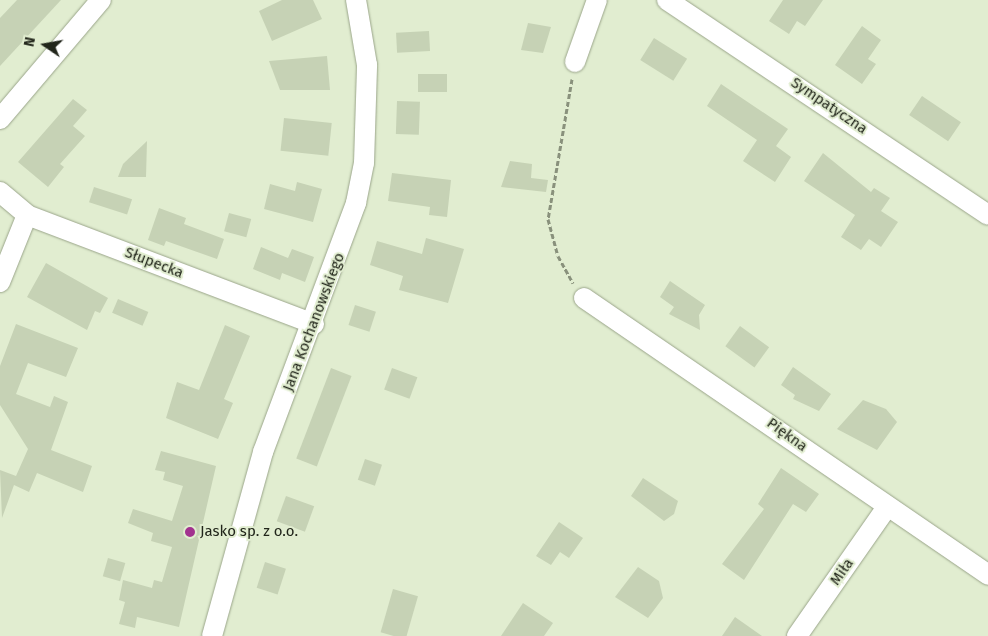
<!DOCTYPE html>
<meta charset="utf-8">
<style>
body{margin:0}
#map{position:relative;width:988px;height:636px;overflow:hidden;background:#e1edd0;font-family:"Fira Sans",sans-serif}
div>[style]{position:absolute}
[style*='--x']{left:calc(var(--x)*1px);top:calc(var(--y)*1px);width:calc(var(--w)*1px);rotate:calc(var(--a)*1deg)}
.building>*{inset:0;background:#c6d2b5;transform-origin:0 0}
.path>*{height:3px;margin-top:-1.5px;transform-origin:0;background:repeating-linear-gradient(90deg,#89917c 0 5px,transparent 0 7.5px)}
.roads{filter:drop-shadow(0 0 1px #9aa58a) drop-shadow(0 0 1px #9aa58a)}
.minor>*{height:20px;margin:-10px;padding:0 10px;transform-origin:10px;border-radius:10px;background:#fff}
.dots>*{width:14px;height:14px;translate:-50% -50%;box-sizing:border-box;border:2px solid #e1edd0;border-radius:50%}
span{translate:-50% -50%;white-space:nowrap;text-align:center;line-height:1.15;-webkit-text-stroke:4px #e1edd0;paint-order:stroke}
.street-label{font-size:15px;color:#21251a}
.poi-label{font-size:15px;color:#21251a}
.left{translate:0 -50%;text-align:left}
.north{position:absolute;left:20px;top:20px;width:50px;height:50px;-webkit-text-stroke:4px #e1edd0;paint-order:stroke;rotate:282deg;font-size:14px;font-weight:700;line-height:20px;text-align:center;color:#21251a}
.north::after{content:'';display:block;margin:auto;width:18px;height:22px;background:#21251a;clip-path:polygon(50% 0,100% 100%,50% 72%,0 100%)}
</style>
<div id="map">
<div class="building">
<div style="clip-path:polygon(17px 0,61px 0,0 66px,0 18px)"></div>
<div style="clip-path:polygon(282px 0,313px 0,322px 19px,272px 41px,259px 11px)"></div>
<div style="clip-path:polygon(783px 0,823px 0,805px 26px,797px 21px,789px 34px,769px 21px)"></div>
<div style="clip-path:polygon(528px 23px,551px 27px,543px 53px,521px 50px)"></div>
<div style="clip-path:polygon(862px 26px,881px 40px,868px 59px,876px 64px,862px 84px,835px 65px)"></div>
<div style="left:429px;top:31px;width:20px;height:33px;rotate:87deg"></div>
<div style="left:654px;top:38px;width:39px;height:26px;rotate:32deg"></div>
<div style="clip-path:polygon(327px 56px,330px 90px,280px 90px,269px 61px)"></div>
<div style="left:418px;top:74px;width:29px;height:18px"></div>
<div style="clip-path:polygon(721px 84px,788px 129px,776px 146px,791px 157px,775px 182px,743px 161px,757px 140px,707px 106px)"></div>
<div style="left:922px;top:96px;width:47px;height:23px;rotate:34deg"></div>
<div style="clip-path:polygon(73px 99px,87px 110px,73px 126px,85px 136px,60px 164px,64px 167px,48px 187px,18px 162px)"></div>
<div style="left:397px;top:101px;width:23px;height:33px;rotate:2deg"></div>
<div style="left:284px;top:118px;width:48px;height:33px;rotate:6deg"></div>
<div style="clip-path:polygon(147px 141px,146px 177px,118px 177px,123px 164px)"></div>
<div style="clip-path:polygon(823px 153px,871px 192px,874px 188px,890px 198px,881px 211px,898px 222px,881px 247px,869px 239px,861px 250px,841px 237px,855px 215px,804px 181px)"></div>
<div style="clip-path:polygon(510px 161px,532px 164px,531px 178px,548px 180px,546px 192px,501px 187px)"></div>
<div style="clip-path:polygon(392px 173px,451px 180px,447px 217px,429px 215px,430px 207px,388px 201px)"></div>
<div style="clip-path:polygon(297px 182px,322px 189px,313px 222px,264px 209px,270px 184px,295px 191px)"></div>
<div style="left:94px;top:187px;width:40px;height:16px;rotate:18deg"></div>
<div style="clip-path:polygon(159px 208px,186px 218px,184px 224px,224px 239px,217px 259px,166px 241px,164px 246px,148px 240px)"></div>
<div style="left:229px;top:213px;width:23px;height:19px;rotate:15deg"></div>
<div style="clip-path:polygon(426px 238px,464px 249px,448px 303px,399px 290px,403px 276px,370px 265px,377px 241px,422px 254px)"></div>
<div style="clip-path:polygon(261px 247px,288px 258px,292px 249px,314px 257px,305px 282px,282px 273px,280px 280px,253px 269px)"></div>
<div style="clip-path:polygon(46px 263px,108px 298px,100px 313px,95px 311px,87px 330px,27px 297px)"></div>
<div style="clip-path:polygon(670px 281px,705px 305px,699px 315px,700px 330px,669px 314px,674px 307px,660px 297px)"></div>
<div style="left:118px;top:299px;width:33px;height:15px;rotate:23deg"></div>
<div style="left:355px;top:305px;width:22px;height:21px;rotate:18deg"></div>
<div style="clip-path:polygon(16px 324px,78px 348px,66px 377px,28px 363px,16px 394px,50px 407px,54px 396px,68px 402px,51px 450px,92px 466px,83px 492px,37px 473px,29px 492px,14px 485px,2px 518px,0 470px,16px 476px,28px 449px,0 405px,0 366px)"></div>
<div style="clip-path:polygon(225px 325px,250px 336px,224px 399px,233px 403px,218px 439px,166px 418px,177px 382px,199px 390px)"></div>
<div style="left:740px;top:326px;width:36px;height:25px;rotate:36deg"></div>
<div style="clip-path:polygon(793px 367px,831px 394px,819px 411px,793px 399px,795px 395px,781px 385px)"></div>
<div style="left:331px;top:368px;width:22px;height:97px;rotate:21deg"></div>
<div style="left:392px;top:368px;width:27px;height:23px;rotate:20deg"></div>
<div style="clip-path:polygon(863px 400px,886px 409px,897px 422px,877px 450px,837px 429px)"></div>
<div style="clip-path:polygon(161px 451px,216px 466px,179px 627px,137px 617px,135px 628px,119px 624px,125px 602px,119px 600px,123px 580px,152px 588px,154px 580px,162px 582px,172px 547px,151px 541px,153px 533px,128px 523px,133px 509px,172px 521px,183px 486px,163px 480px,165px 472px,155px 470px)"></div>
<div style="left:365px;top:459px;width:18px;height:22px;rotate:19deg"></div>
<div style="clip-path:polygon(781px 468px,819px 494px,806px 512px,793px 504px,744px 580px,722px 564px,764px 509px,758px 504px)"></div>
<div style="clip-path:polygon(643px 478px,678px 501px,674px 514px,664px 521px,631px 496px)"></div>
<div style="left:286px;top:496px;width:30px;height:27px;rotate:20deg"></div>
<div style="clip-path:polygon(559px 522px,583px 538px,569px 558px,560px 552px,551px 565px,536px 556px)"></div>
<div style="left:108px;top:558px;width:18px;height:19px;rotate:16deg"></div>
<div style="left:265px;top:562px;width:22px;height:27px;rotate:18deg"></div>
<div style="clip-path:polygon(638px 567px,659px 581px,663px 598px,648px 618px,615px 597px)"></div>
<div style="left:393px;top:589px;width:26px;height:45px;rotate:16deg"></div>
<div style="clip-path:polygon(523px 603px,553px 623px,544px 636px,501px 636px)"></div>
<div style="clip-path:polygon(735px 617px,762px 636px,722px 636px)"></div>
</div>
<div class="path">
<div style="--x:572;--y:79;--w:142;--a:99.7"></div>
<div style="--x:548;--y:219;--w:38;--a:75"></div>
<div style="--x:558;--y:256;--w:31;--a:61"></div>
</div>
<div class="roads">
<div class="minor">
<div style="--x:667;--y:0;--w:386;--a:33.8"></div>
<div style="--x:575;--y:62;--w:66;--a:-70.5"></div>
<div style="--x:0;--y:119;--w:156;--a:-49.7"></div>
<div style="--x:0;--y:192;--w:35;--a:40"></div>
<div style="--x:27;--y:215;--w:307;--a:20.8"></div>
<div style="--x:0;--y:282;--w:72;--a:-68.1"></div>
<div style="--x:584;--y:298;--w:490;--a:34.4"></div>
<div style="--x:212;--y:636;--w:191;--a:-74.5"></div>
<div style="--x:263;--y:452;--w:266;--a:-69.5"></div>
<div style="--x:356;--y:203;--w:41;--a:-78.7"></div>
<div style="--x:364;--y:163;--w:98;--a:-88.2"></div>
<div style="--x:367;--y:65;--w:66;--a:-99.6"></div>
<div style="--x:797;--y:636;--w:157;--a:-55.1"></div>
</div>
</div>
<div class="dots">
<div style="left:190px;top:532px;background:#a2328f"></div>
</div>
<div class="street-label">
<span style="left:829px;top:106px;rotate:34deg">Sympatyczna</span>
<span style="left:154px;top:263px;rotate:21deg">Słupecka</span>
<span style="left:314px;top:322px;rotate:-69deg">Jana Kochanowskiego</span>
<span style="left:787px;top:435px;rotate:36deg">Piękna</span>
<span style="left:842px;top:572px;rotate:-55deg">Miła</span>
</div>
<div class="poi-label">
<span class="left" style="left:200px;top:532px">Jasko sp. z o.o.</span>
</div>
<div class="north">N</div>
</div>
